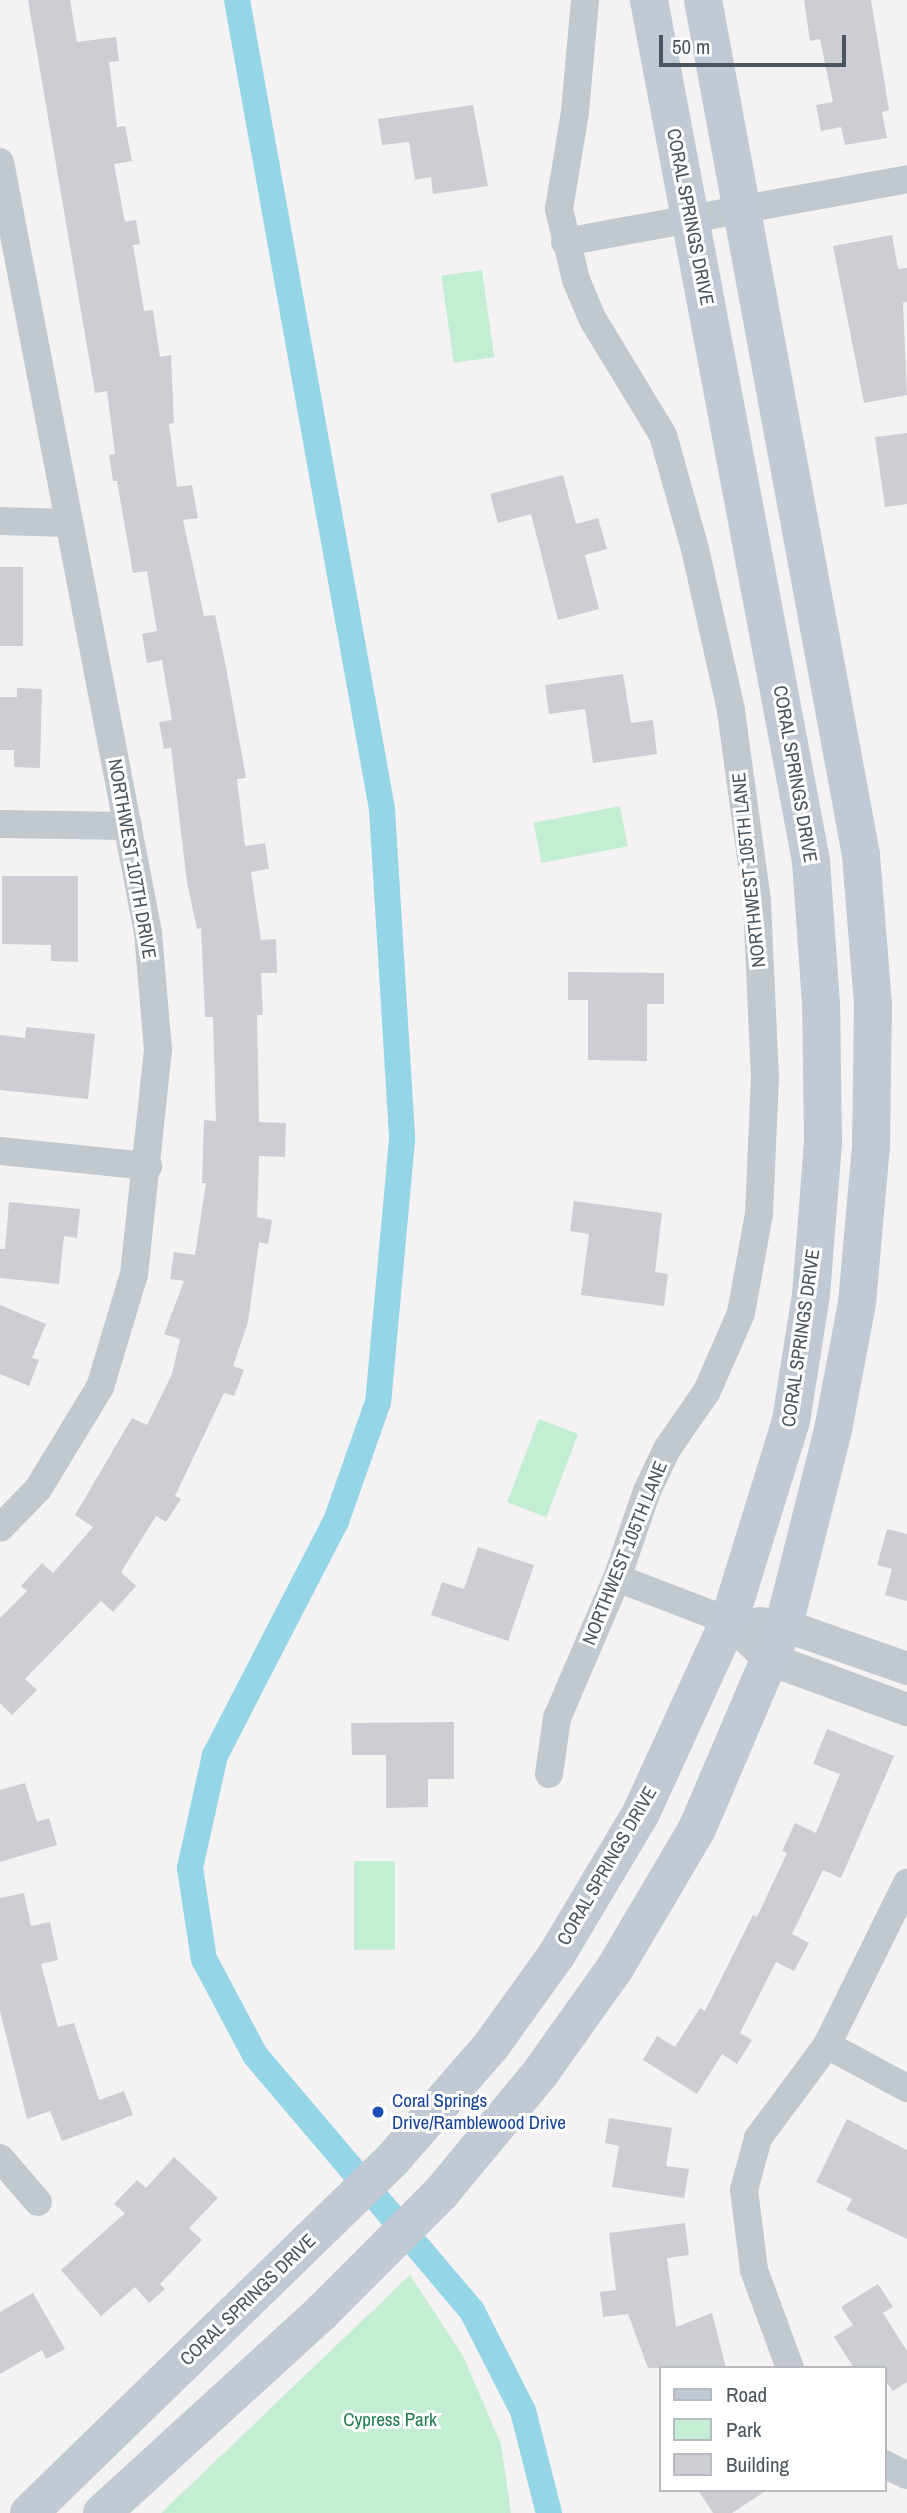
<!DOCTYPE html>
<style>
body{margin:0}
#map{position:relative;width:907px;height:2513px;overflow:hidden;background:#f4f2f2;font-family:"Archivo Narrow",sans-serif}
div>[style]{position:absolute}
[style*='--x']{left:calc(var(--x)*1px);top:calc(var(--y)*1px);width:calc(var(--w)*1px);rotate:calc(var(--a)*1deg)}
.green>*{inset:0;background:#c4eed4;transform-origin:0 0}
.canal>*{height:26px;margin:-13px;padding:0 13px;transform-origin:13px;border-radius:13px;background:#94d6e8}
.building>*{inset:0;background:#ccced4;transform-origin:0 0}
.minor>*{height:28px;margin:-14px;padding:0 14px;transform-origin:14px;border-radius:14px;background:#c1c9cf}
.tertiary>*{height:33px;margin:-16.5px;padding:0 16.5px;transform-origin:16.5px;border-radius:16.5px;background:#c1c9cf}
.secondary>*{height:38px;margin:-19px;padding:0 19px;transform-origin:19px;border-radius:19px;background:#c1cad4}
.dots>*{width:19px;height:19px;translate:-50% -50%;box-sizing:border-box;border:4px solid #fff;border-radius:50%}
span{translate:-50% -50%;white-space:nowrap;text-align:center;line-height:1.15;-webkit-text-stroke:6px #fff;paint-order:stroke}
.street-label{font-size:19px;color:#4a555e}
.transit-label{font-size:19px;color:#164399}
.left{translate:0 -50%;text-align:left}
.park-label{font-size:19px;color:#1d7d4e}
.legend{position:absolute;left:659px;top:2366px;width:228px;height:126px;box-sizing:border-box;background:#fff;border:2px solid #b7bbbf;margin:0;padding:9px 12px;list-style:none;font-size:21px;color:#4a555e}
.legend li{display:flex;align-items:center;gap:14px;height:35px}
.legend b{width:35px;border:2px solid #b7bbbf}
.scale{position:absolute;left:659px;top:35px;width:187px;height:32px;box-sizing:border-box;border:4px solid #4a555e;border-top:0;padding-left:9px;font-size:21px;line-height:24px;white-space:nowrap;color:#4a555e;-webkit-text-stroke:5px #fff;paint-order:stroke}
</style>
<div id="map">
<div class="green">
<div style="left:482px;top:270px;width:88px;height:41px;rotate:82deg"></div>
<div style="left:620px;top:806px;width:41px;height:88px;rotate:79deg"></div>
<div style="left:539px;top:1419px;width:42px;height:89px;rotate:21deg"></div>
<div style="left:354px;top:1861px;width:41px;height:89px"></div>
<div style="clip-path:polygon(410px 2275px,463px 2356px,501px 2444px,511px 2513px,161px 2513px)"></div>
</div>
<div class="canal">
<div style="--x:237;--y:0;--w:822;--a:79.84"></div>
<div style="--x:382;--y:809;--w:332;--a:86.5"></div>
<div style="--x:402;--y:1140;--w:263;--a:95.2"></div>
<div style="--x:378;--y:1402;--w:126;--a:109.4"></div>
<div style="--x:336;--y:1521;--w:263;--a:117.3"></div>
<div style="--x:215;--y:1755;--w:116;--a:102.5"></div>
<div style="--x:190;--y:1868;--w:92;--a:81.3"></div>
<div style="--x:204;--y:1959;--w:109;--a:62"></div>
<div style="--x:255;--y:2055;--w:336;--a:49.7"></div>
<div style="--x:472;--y:2311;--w:112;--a:63"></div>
<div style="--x:523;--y:2411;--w:105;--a:75.7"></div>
</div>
<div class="building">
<div style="clip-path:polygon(28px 0,70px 0,77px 42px,116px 37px,119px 61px,109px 62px,117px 127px,125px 126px,132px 161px,114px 164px,125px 222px,136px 220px,140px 244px,133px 245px,144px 311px,153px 310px,160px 357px,171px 355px,174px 423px,169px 424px,177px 487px,192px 485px,198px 518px,183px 520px,204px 616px,215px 615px,226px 667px,246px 778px,237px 779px,245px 846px,265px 843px,269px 869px,251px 872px,261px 940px,276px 939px,277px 973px,261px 973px,263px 1015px,257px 1015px,259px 1122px,286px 1123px,285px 1157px,259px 1156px,257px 1217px,272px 1220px,268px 1244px,259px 1242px,248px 1322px,233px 1366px,244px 1370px,234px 1396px,224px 1393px,175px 1496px,181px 1499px,166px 1522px,156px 1516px,121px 1572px,136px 1586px,113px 1612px,101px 1601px,25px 1679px,37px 1690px,12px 1715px,0 1703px,0 1618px,27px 1591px,21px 1586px,42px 1563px,53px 1573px,93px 1527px,75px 1515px,132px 1418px,147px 1425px,172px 1374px,180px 1339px,164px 1334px,184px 1281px,170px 1279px,174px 1252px,195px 1255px,206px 1183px,202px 1183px,204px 1120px,216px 1121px,213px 1017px,205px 1017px,201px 928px,197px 929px,187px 882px,171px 748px,164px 749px,159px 722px,172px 720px,162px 660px,147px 663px,142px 634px,157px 631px,147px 571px,133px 573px,117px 481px,113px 481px,109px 455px,115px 454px,107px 391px,95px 393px)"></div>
<div style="clip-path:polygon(804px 0,871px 0,889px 110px,882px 112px,887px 138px,845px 145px,841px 127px,821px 131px,816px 105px,833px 102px,820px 39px,810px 41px)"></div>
<div style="clip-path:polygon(473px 105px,488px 186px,433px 194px,431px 177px,415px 180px,409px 142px,382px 145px,378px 119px)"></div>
<div style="clip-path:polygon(892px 235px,898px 269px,907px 268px,907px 302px,903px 303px,907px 395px,864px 403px,833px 246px)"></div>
<div style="clip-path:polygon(907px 433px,907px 504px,885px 507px,875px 437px)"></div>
<div style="clip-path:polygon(563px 475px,576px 524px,598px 518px,607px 549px,585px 555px,599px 609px,558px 620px,531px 514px,498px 523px,490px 494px)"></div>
<div style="left:0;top:567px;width:23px;height:79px"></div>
<div style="clip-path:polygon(623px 674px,631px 723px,653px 720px,657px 754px,593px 763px,585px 709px,549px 714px,545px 685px)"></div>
<div style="clip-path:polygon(17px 688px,42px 689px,40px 768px,14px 767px,14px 750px,0 750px,0 697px,17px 697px)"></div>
<div style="clip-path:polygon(2px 876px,78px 876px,78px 962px,51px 961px,51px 945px,2px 944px)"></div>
<div style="clip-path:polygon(568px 972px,664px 973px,664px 1004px,647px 1004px,647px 1061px,588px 1060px,588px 1000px,568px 1000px)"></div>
<div style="clip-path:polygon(26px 1027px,95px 1034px,88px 1099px,0 1090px,0 1035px,25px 1038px)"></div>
<div style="clip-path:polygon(574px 1201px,662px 1213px,655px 1272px,668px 1274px,664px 1306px,581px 1295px,589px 1234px,570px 1231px)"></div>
<div style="clip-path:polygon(9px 1202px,80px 1209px,77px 1238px,64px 1236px,59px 1284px,0 1278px,0 1249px,5px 1249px)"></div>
<div style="clip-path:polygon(0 1305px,46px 1324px,32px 1358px,39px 1360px,29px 1386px,0 1374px)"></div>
<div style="clip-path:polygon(887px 1529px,907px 1534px,907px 1601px,885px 1595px,892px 1569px,877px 1565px)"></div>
<div style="clip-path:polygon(478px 1547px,534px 1565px,508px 1641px,431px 1615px,442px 1582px,464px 1589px)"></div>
<div style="clip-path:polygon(454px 1722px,454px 1779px,428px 1779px,428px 1807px,386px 1808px,386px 1755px,352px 1755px,351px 1723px)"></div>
<div style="clip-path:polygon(827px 1729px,894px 1756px,841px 1878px,823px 1870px,792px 1934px,809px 1943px,794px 1971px,776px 1962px,740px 2033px,752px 2040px,737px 2064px,722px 2054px,697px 2094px,643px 2060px,657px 2036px,675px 2047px,700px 2008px,705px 2011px,753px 1915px,757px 1917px,787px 1853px,782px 1851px,795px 1823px,816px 1833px,840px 1774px,813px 1764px)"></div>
<div style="clip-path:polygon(25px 1783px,37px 1822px,49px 1818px,57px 1845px,0 1862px,0 1790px)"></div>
<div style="clip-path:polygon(24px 1893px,31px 1926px,50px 1922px,58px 1960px,41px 1964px,58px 2027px,74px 2023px,99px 2100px,124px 2091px,133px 2115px,62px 2141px,50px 2111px,27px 2119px,0 2011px,0 1898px)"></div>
<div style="clip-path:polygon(609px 2118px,672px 2128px,666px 2166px,689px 2169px,684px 2198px,612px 2187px,619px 2146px,605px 2143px)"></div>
<div style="clip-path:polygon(847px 2119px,907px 2150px,907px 2239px,846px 2210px,852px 2199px,816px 2182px)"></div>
<div style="clip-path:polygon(174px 2157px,218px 2198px,189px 2228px,202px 2240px,160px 2284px,165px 2289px,149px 2303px,135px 2287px,101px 2316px,61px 2270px,125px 2213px,114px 2204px,137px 2180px,146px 2188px)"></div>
<div style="clip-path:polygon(685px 2223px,689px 2255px,667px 2258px,676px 2327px,712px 2313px,726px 2368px,648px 2368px,628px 2314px,603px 2317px,600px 2292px,616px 2290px,609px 2233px)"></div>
<div style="clip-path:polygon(878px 2284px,893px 2307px,883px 2313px,907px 2351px,907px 2382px,893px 2391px,884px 2379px,884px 2368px,854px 2368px,834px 2337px,853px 2325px,841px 2307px)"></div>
<div style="clip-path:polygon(33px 2293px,65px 2349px,46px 2359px,42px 2350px,0 2374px,0 2312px)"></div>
<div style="clip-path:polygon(698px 2490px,767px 2490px,732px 2513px,713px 2513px)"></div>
</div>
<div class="minor">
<div style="--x:0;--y:162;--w:785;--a:79.13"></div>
<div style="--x:148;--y:933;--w:117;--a:85.1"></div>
<div style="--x:158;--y:1050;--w:225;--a:96.1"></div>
<div style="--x:134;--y:1274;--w:118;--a:106.7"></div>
<div style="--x:100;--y:1387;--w:119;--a:121.3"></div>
<div style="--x:38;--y:1489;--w:54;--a:134.3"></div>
<div style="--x:565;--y:242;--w:348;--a:-10.4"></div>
<div style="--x:0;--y:521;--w:68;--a:1.7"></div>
<div style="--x:0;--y:824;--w:128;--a:0.9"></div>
<div style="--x:0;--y:1151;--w:149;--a:5.8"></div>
<div style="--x:617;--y:1578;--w:120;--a:21"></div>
<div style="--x:549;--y:1774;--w:57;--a:-81.9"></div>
<div style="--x:557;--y:1718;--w:152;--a:-66.8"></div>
<div style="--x:617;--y:1578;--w:92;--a:-71"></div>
<div style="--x:647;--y:1491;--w:47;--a:-64.5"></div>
<div style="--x:667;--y:1449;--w:70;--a:-55.4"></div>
<div style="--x:707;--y:1391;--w:85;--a:-66.4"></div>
<div style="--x:741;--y:1313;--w:101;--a:-79.7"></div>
<div style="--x:759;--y:1214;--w:135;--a:-87.5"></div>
<div style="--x:765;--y:1079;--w:178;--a:-92.6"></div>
<div style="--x:757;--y:901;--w:193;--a:-97.8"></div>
<div style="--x:731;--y:710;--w:165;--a:-102.6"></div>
<div style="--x:695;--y:549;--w:118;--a:-105.7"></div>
<div style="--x:663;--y:435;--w:135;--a:-121.3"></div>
<div style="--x:593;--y:320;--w:43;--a:-113"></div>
<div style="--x:576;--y:280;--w:73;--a:-103.5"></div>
<div style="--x:559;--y:209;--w:98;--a:-80.6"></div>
<div style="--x:575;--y:112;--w:112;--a:-84.9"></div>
<div style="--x:827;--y:2045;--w:91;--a:28.3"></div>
<div style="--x:0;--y:2158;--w:58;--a:49.2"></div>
<div style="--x:790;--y:2368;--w:104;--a:-110.2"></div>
<div style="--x:754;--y:2270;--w:81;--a:-97.1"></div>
<div style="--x:744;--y:2190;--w:54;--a:-74.9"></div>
<div style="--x:758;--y:2138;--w:116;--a:-53.4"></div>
<div style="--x:827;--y:2045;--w:181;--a:-63.7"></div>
<div style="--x:884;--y:2464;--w:25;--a:26"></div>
</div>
<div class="tertiary">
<div style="--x:729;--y:1621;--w:56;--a:42.8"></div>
<div style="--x:770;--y:1659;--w:146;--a:20.1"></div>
<div style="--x:759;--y:1623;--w:25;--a:5"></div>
<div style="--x:784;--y:1625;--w:130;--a:19.3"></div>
</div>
<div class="secondary">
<div style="--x:29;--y:2513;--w:508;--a:-44.2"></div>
<div style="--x:393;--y:2159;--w:150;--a:-49.1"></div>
<div style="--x:491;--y:2046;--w:113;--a:-54.3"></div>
<div style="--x:557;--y:1954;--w:164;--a:-59.2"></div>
<div style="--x:641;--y:1813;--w:211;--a:-65.4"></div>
<div style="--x:729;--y:1621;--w:209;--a:-72.8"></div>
<div style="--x:791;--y:1421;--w:128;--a:-81"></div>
<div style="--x:811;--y:1295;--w:154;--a:-85.5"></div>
<div style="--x:823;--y:1141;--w:137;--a:-90.8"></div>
<div style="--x:821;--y:1004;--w:143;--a:-94"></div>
<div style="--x:811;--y:861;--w:876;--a:-100.66"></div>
<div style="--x:102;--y:2513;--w:297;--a:-42.4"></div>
<div style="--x:321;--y:2313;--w:170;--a:-45"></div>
<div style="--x:441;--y:2193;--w:157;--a:-50.4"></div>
<div style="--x:541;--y:2072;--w:128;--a:-54.6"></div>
<div style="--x:615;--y:1968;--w:161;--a:-59.5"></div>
<div style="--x:697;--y:1829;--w:222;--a:-66.9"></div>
<div style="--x:784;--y:1625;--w:201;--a:-75.9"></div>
<div style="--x:833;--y:1430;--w:129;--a:-79.3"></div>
<div style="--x:857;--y:1303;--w:158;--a:-84.9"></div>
<div style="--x:871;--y:1146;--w:142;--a:-89.2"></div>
<div style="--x:873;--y:1004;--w:149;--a:-94.6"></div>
<div style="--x:861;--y:855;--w:869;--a:-100.47"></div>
</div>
<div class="dots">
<div style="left:378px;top:2112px;background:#1a4fb4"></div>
</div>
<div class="street-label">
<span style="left:690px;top:217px;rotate:79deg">CORAL SPRINGS DRIVE</span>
<span style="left:795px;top:774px;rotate:80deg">CORAL SPRINGS DRIVE</span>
<span style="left:132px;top:859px;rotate:80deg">NORTHWEST 107TH DRIVE</span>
<span style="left:749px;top:870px;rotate:-96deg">NORTHWEST 105TH LANE</span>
<span style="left:801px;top:1338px;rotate:-82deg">CORAL SPRINGS DRIVE</span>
<span style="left:625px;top:1553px;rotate:-68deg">NORTHWEST 105TH LANE</span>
<span style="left:607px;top:1866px;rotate:-60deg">CORAL SPRINGS DRIVE</span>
<span style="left:248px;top:2300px;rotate:-44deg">CORAL SPRINGS DRIVE</span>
</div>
<div class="transit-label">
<span class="left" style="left:392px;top:2112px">Coral Springs<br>Drive/Ramblewood Drive</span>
</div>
<div class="park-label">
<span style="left:390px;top:2420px">Cypress Park</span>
</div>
<ul class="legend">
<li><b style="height:9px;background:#c1cad4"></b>Road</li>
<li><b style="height:19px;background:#c4eed4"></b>Park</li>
<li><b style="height:19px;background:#ccced4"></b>Building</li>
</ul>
<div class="scale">50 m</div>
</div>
